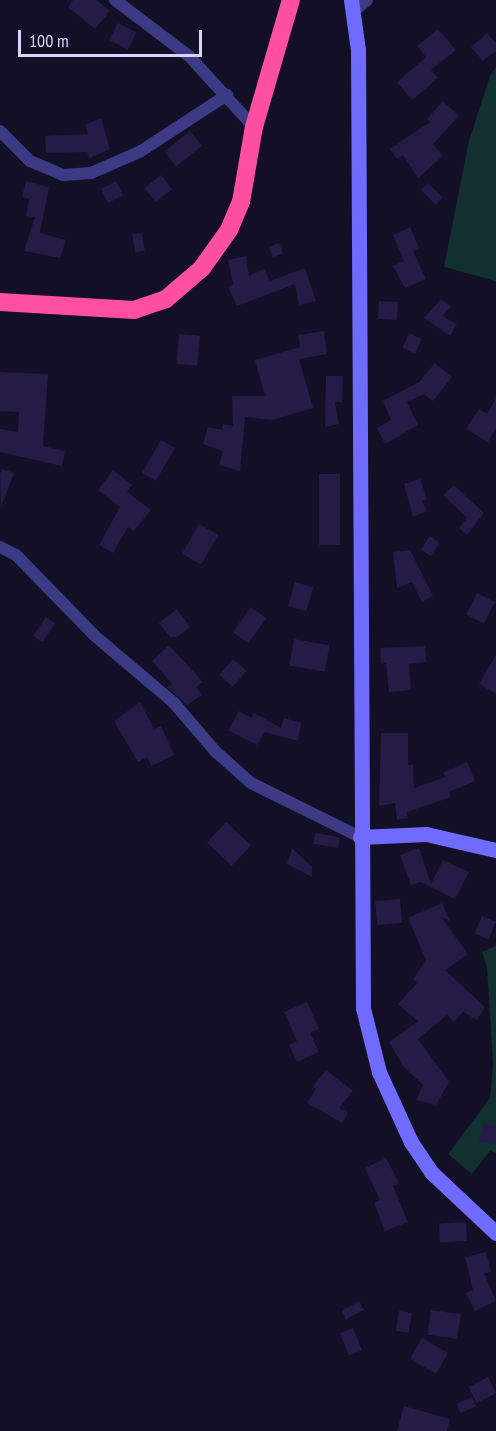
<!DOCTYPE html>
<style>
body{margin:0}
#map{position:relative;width:496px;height:1431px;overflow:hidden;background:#130f26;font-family:"PT Sans Narrow",sans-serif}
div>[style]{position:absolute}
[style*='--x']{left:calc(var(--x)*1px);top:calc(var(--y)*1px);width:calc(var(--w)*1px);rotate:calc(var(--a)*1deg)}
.green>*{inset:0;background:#12302f}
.building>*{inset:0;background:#241b47;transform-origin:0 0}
.street>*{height:12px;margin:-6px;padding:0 6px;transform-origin:6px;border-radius:6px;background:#3d3a85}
.secondary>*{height:15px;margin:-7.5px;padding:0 7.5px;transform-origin:7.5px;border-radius:7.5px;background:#6f6bff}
.highway>*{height:18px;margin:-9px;padding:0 9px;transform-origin:9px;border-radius:9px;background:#ff4fa3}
span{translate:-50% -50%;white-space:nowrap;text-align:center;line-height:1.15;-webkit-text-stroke:5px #130f26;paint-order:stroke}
.scale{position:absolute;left:18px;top:30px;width:184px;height:27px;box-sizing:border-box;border:3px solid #d9d4ff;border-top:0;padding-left:8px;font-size:18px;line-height:21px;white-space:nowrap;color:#d9d4ff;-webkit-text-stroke:4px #130f26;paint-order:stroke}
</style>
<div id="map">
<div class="green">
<div style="clip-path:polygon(496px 67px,496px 281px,444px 267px,469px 141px,490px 76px)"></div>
<div style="clip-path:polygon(496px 946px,496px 1153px,490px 1151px,472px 1174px,448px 1154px,490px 1098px,493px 1065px,487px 967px,482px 952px)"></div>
</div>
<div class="building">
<div style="clip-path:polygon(73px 0,96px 0,110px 11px,95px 29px,68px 7px)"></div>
<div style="left:118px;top:23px;width:21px;height:19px;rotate:28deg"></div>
<div style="clip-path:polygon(438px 29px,456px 50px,431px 70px,438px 78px,412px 100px,397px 82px,426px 57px,417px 46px)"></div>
<div style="clip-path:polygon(487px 33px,496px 43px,496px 51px,483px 61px,471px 47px)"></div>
<div style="clip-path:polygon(443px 101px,459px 116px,433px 144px,443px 156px,418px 178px,403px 155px,397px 159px,390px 149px,430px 122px,427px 119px)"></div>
<div style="clip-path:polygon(101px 118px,110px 149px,90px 158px,87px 152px,46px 153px,45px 136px,88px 134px,85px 125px)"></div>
<div style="left:190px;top:131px;width:19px;height:33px;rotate:51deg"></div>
<div style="left:161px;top:175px;width:18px;height:21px;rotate:52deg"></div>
<div style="clip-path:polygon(26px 181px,49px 187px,40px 233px,66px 240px,60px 258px,24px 251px,35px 217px,26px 216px,29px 199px,22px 197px)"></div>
<div style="left:116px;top:181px;width:16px;height:17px;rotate:63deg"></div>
<div style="left:428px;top:183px;width:21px;height:10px;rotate:45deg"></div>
<div style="clip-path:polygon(410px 227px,419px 248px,413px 251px,426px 279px,405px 288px,393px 266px,404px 261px,393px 235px)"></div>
<div style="left:142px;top:233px;width:18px;height:10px;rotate:81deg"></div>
<div style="left:279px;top:243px;width:11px;height:11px;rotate:68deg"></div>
<div style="clip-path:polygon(246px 256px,249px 276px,264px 269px,270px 281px,305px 268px,316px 301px,299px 305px,295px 284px,237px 306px,228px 287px,233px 284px,228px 260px)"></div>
<div style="clip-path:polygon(441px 299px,451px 307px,442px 316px,457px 324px,450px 336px,424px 318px)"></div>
<div style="left:379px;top:301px;width:19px;height:18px;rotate:3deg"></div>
<div style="clip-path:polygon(324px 331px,327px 354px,299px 359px,313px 408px,272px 420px,245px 417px,240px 471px,219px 465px,223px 451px,203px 444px,208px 427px,222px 430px,223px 424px,233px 426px,232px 396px,265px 396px,255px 360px,300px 347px,298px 335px)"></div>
<div style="left:409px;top:333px;width:14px;height:16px;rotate:25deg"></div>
<div style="left:179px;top:334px;width:21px;height:30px;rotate:5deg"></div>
<div style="clip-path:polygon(435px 363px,452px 377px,433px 401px,424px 394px,407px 402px,418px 425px,385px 444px,377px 428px,391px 420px,383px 401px,419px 382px)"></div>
<div style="clip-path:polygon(0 372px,48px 374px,43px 446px,65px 451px,62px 466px,0 452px,0 429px,18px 432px,19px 412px,0 411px)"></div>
<div style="clip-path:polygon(326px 376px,343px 376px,342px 402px,335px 402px,339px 424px,325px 427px)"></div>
<div style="clip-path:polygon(496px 398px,496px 429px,488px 442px,466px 429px,479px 409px,487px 414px)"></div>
<div style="left:161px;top:440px;width:16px;height:38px;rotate:30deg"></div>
<div style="clip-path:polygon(2px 469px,14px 473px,1px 507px,0 474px)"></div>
<div style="clip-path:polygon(113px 470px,132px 485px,127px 492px,151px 510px,134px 531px,128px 527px,113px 553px,99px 545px,120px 507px,98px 490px)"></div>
<div style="left:319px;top:474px;width:21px;height:71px"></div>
<div style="clip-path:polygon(420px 479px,427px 499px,422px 501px,427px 511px,413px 517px,404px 484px)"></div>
<div style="clip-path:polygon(454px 485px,484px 513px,467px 535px,459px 528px,467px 518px,443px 495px)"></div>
<div style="left:199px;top:524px;width:22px;height:34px;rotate:30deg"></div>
<div style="left:430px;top:536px;width:12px;height:16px;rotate:35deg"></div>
<div style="clip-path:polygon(410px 550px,433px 596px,422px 602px,412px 582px,397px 588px,393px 552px)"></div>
<div style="left:295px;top:582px;width:19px;height:25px;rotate:16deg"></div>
<div style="left:477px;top:593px;width:20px;height:24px;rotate:27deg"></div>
<div style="left:251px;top:607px;width:19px;height:31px;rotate:36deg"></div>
<div style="clip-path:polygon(177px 609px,190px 627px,177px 637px,170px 637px,159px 623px)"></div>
<div style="left:46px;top:617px;width:11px;height:23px;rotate:34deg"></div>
<div style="left:294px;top:639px;width:36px;height:27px;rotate:10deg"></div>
<div style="clip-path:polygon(169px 645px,203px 682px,196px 687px,202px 695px,187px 705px,167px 687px,172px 684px,152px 661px)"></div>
<div style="clip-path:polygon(425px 646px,426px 662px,409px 664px,411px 690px,389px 692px,386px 663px,381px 664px,380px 648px)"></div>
<div style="clip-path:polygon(496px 655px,496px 694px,479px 684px)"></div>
<div style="left:233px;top:659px;width:18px;height:21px;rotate:41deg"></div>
<div style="clip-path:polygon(140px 702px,154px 729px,161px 726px,174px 755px,151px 766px,147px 757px,138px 762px,114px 721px)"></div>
<div style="clip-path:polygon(239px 711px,251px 718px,254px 713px,281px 728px,284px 718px,301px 723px,298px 741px,265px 732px,257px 745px,237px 735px,228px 730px)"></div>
<div style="clip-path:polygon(381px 733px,408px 733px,408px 765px,413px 765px,414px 788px,445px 777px,443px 773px,467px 762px,475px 781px,449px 792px,451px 797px,407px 812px,408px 818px,397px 820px,395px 803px,379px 806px)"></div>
<div style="left:226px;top:822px;width:34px;height:28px;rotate:43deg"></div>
<div style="left:315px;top:833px;width:25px;height:11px;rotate:9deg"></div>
<div style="clip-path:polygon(292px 848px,312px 867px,312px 877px,287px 864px)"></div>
<div style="clip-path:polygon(419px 848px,431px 884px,443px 860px,469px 872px,455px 899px,421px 882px,411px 885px,400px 855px)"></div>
<div style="left:400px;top:899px;width:24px;height:25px;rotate:85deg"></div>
<div style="clip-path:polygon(442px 903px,450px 921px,441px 917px,468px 954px,445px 970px,485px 1007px,477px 1020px,463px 1012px,454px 1022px,447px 1015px,418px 1039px,449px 1082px,436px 1105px,416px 1100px,423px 1085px,403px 1066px,389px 1042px,418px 1021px,398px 1004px,417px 983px,413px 979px,426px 960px,408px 918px)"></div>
<div style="left:482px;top:916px;width:15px;height:19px;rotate:23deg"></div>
<div style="clip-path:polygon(307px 1002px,319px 1029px,310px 1033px,319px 1052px,297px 1062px,289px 1045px,297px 1041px,284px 1012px)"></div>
<div style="clip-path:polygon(326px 1070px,353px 1091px,339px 1108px,348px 1113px,342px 1123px,307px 1103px,316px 1089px,313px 1087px)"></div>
<div style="clip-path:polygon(483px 1123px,496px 1126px,496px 1144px,479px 1141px)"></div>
<div style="clip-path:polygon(386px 1158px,399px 1183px,393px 1186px,408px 1222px,385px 1231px,374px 1203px,380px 1200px,365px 1168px)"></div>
<div style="left:466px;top:1222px;width:19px;height:27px;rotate:87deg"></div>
<div style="clip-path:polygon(486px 1252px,491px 1272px,484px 1273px,496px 1301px,475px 1311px,466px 1293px,473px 1290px,465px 1257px)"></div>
<div style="clip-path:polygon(359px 1301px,364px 1310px,346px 1319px,342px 1311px)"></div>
<div style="left:431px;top:1310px;width:30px;height:25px;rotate:8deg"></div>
<div style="left:399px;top:1311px;width:13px;height:20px;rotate:9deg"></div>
<div style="left:353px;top:1328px;width:24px;height:14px;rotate:68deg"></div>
<div style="left:422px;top:1338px;width:30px;height:24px;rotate:30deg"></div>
<div style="left:488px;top:1377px;width:18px;height:22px;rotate:63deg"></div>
<div style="left:472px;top:1397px;width:10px;height:17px;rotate:66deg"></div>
<div style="clip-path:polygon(404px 1406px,450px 1419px,447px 1431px,397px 1431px)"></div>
</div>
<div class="street">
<div style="--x:115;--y:0;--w:94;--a:37.2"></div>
<div style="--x:190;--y:57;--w:95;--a:47.6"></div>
<div style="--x:354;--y:11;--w:17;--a:-40"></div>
<div style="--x:0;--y:131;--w:42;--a:45"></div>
<div style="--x:30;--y:161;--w:36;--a:23"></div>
<div style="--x:63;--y:175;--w:28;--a:-4"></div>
<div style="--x:91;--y:173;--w:55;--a:-23.7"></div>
<div style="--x:141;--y:151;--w:103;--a:-33.1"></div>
<div style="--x:0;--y:547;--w:18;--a:27"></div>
<div style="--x:16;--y:555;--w:113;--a:45.7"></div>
<div style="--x:95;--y:636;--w:104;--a:40.3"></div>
<div style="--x:174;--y:703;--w:63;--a:49.5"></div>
<div style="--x:215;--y:751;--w:48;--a:41.6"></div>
<div style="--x:251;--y:783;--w:122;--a:26.4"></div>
</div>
<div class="secondary">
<div style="--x:351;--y:0;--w:50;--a:82"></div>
<div style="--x:358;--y:50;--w:958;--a:89.7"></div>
<div style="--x:363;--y:1008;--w:66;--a:76"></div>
<div style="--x:379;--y:1072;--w:77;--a:65.4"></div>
<div style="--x:411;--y:1142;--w:36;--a:56"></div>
<div style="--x:431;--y:1172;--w:89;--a:43.2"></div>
<div style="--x:360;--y:837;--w:66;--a:-2.6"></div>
<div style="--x:426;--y:834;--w:72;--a:12.9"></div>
</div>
<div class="highway">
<div style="--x:0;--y:302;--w:134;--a:3.4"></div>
<div style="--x:134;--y:310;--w:34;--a:-19"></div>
<div style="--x:166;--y:299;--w:48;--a:-40.7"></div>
<div style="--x:202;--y:268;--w:47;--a:-54.6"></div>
<div style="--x:229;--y:230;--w:30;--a:-67"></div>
<div style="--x:241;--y:202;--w:76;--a:-80.2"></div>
<div style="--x:254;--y:127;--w:132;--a:-73.8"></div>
</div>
<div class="scale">100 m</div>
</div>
